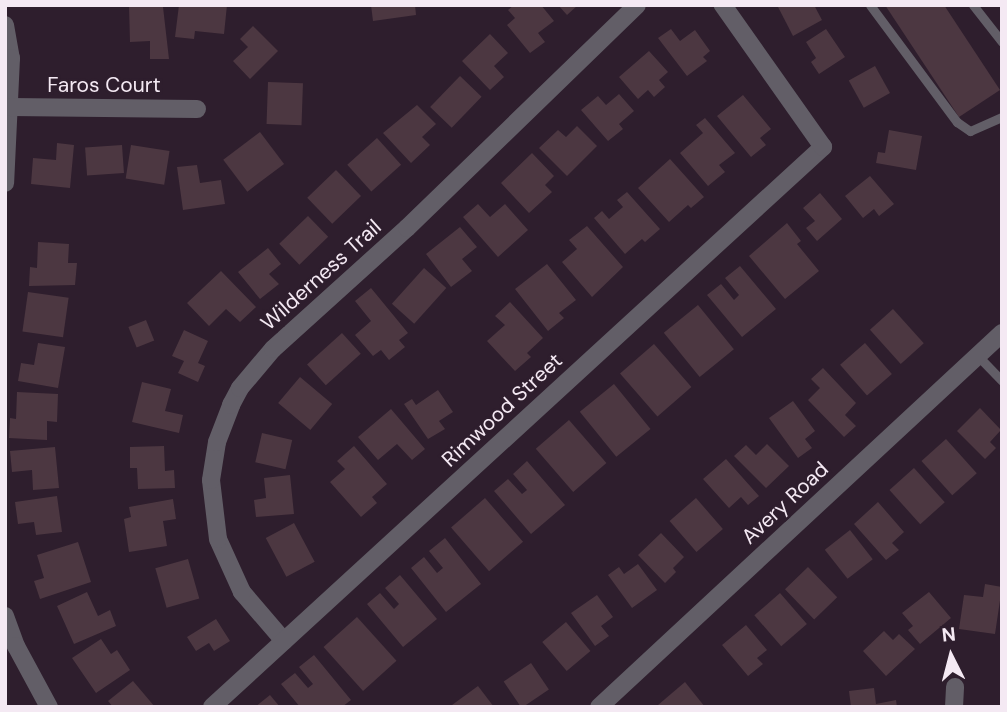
<!DOCTYPE html>
<style>
body{margin:0}
#map{position:relative;width:1007px;height:712px;overflow:hidden;background:#2e1e2d;font-family:"DM Sans",sans-serif}
div>[style]{position:absolute}
[style*='--x']{left:calc(var(--x)*1px);top:calc(var(--y)*1px);width:calc(var(--w)*1px);rotate:calc(var(--a)*1deg)}
.building>*{inset:0;background:#4c3741;transform-origin:0 0}
.lane>*{height:9px;margin:-4.5px;padding:0 4.5px;transform-origin:4.5px;border-radius:4.5px;background:#625e67}
.street>*{height:18px;margin:-9px;padding:0 9px;transform-origin:9px;border-radius:9px;background:#625e67}
span{translate:-50% -50%;white-space:nowrap;text-align:center;line-height:1.15;-webkit-text-stroke:5px #2e1e2d;paint-order:stroke}
.street-label{font-size:21px;color:#f4e9f3}
.frame{position:absolute;inset:0;border:7px solid #f4e9f3;pointer-events:none}
.north{position:absolute;left:916px;top:621px;width:70px;height:70px;-webkit-text-stroke:5px #2e1e2d;paint-order:stroke;rotate:354deg;font-size:19px;font-weight:700;line-height:28px;text-align:center;color:#f4e9f3}
.north::after{content:'';display:block;margin:auto;width:24px;height:32px;background:#f4e9f3;clip-path:polygon(50% 0,100% 100%,50% 72%,0 100%)}
</style>
<div id="map">
<div class="building">
<div style="clip-path:polygon(129px 5px,163px 7px,169px 59px,150px 59px,150px 41px,130px 42px)"></div>
<div style="clip-path:polygon(179px 5px,227px 5px,224px 34px,195px 31px,194px 39px,175px 37px)"></div>
<div style="clip-path:polygon(371px 5px,415px 5px,416px 15px,373px 21px)"></div>
<div style="clip-path:polygon(514px 5px,541px 5px,554px 21px,538px 33px,545px 42px,530px 53px,507px 25px,515px 18px,508px 10px)"></div>
<div style="clip-path:polygon(558px 5px,578px 5px,567px 15px)"></div>
<div style="clip-path:polygon(777px 5px,814px 5px,822px 20px,793px 36px)"></div>
<div style="clip-path:polygon(885px 5px,944px 5px,1000px 90px,959px 117px)"></div>
<div style="clip-path:polygon(253px 26px,278px 51px,250px 79px,233px 61px,248px 47px,240px 39px)"></div>
<div style="clip-path:polygon(671px 29px,680px 41px,695px 30px,710px 51px,703px 57px,707px 61px,687px 76px,658px 38px)"></div>
<div style="clip-path:polygon(826px 29px,845px 57px,819px 74px,811px 62px,816px 58px,806px 42px)"></div>
<div style="clip-path:polygon(490px 34px,508px 53px,494px 66px,504px 77px,490px 90px,462px 61px)"></div>
<div style="clip-path:polygon(649px 51px,668px 72px,659px 80px,665px 87px,654px 97px,648px 90px,638px 99px,619px 77px)"></div>
<div style="left:875px;top:66px;width:31px;height:30px;rotate:61deg"></div>
<div style="left:460px;top:76px;width:30px;height:43px;rotate:44deg"></div>
<div style="left:268px;top:82px;width:35px;height:42px;rotate:2deg"></div>
<div style="clip-path:polygon(619px 94px,634px 111px,619px 124px,623px 129px,608px 141px,581px 110px,598px 96px,606px 105px)"></div>
<div style="clip-path:polygon(743px 95px,771px 129px,760px 138px,766px 145px,751px 157px,717px 116px)"></div>
<div style="clip-path:polygon(417px 105px,436px 124px,422px 137px,430px 145px,411px 163px,383px 133px)"></div>
<div style="clip-path:polygon(705px 118px,735px 153px,719px 165px,725px 172px,708px 186px,680px 153px,703px 133px,696px 125px)"></div>
<div style="clip-path:polygon(577px 126px,597px 146px,567px 176px,539px 148px,558px 130px,566px 137px)"></div>
<div style="clip-path:polygon(889px 130px,922px 136px,916px 170px,876px 163px,878px 152px,885px 153px)"></div>
<div style="left:260px;top:132px;width:40px;height:46px;rotate:53deg"></div>
<div style="left:377px;top:138px;width:36px;height:40px;rotate:48deg"></div>
<div style="clip-path:polygon(57px 143px,74px 145px,70px 188px,31px 184px,33px 158px,56px 160px)"></div>
<div style="left:122px;top:145px;width:28px;height:37px;rotate:86deg"></div>
<div style="left:131px;top:145px;width:39px;height:34px;rotate:9deg"></div>
<div style="clip-path:polygon(532px 153px,554px 176px,545px 185px,552px 192px,529px 213px,501px 183px)"></div>
<div style="clip-path:polygon(670px 159px,704px 197px,691px 208px,688px 205px,669px 222px,638px 188px)"></div>
<div style="clip-path:polygon(197px 165px,200px 183px,221px 180px,225px 204px,183px 210px,177px 167px)"></div>
<div style="left:336px;top:170px;width:36px;height:40px;rotate:46deg"></div>
<div style="clip-path:polygon(870px 176px,894px 204px,879px 216px,874px 209px,863px 218px,845px 196px)"></div>
<div style="clip-path:polygon(627px 192px,660px 229px,645px 242px,642px 239px,625px 254px,594px 218px,602px 211px,609px 219px,623px 207px,617px 200px)"></div>
<div style="clip-path:polygon(820px 193px,842px 219px,817px 241px,806px 228px,815px 221px,803px 208px)"></div>
<div style="clip-path:polygon(478px 204px,490px 217px,505px 204px,528px 230px,498px 257px,463px 217px)"></div>
<div style="left:308px;top:216px;width:29px;height:40px;rotate:46deg"></div>
<div style="clip-path:polygon(787px 223px,801px 241px,797px 244px,819px 271px,785px 299px,749px 256px)"></div>
<div style="clip-path:polygon(587px 226px,623px 267px,592px 297px,562px 262px,577px 249px,569px 240px)"></div>
<div style="clip-path:polygon(460px 227px,477px 247px,462px 259px,472px 271px,451px 287px,426px 254px)"></div>
<div style="clip-path:polygon(38px 242px,69px 244px,68px 263px,77px 263px,75px 285px,29px 286px,30px 267px,37px 268px)"></div>
<div style="clip-path:polygon(268px 248px,281px 264px,269px 274px,279px 284px,260px 299px,238px 272px)"></div>
<div style="clip-path:polygon(547px 264px,576px 300px,559px 313px,564px 318px,548px 331px,515px 289px)"></div>
<div style="clip-path:polygon(740px 266px,776px 309px,742px 337px,707px 295px,721px 284px,734px 300px,739px 295px,725px 278px)"></div>
<div style="left:424px;top:268px;width:30px;height:48px;rotate:42deg"></div>
<div style="clip-path:polygon(221px 271px,256px 307px,240px 322px,226px 309px,209px 326px,187px 303px)"></div>
<div style="clip-path:polygon(371px 288px,408px 333px,399px 340px,405px 347px,389px 360px,381px 350px,373px 356px,355px 335px,371px 321px,355px 301px)"></div>
<div style="left:28px;top:292px;width:41px;height:40px;rotate:8deg"></div>
<div style="clip-path:polygon(510px 302px,543px 338px,527px 353px,531px 357px,515px 371px,487px 341px,505px 325px,495px 316px)"></div>
<div style="left:698px;top:305px;width:57px;height:44px;rotate:51deg"></div>
<div style="left:893px;top:309px;width:46px;height:31px;rotate:48deg"></div>
<div style="left:146px;top:320px;width:22px;height:19px;rotate:68deg"></div>
<div style="clip-path:polygon(184px 330px,208px 341px,198px 363px,205px 366px,198px 382px,178px 373px,184px 361px,172px 356px)"></div>
<div style="left:342px;top:333px;width:28px;height:47px;rotate:48deg"></div>
<div style="clip-path:polygon(38px 343px,65px 347px,58px 388px,18px 381px,21px 363px,34px 365px)"></div>
<div style="left:865px;top:343px;width:41px;height:33px;rotate:49deg"></div>
<div style="left:654px;top:344px;width:57px;height:45px;rotate:49deg"></div>
<div style="clip-path:polygon(823px 368px,856px 403px,845px 415px,856px 426px,844px 437px,808px 400px,820px 388px,811px 379px)"></div>
<div style="left:300px;top:377px;width:42px;height:34px;rotate:40deg"></div>
<div style="clip-path:polygon(142px 382px,171px 389px,165px 411px,183px 415px,179px 433px,132px 422px)"></div>
<div style="left:614px;top:384px;width:58px;height:44px;rotate:51deg"></div>
<div style="clip-path:polygon(438px 390px,453px 412px,439px 421px,445px 429px,428px 439px,404px 404px,412px 399px,416px 405px)"></div>
<div style="clip-path:polygon(17px 392px,58px 394px,57px 422px,47px 421px,47px 440px,9px 438px,10px 418px,16px 419px)"></div>
<div style="clip-path:polygon(793px 401px,815px 431px,805px 439px,812px 448px,798px 458px,769px 418px)"></div>
<div style="clip-path:polygon(980px 408px,1001px 430px,990px 442px,996px 448px,985px 459px,957px 431px)"></div>
<div style="clip-path:polygon(391px 409px,425px 449px,412px 460px,397px 444px,378px 460px,358px 437px)"></div>
<div style="left:569px;top:420px;width:57px;height:44px;rotate:49deg"></div>
<div style="left:262px;top:433px;width:31px;height:30px;rotate:13deg"></div>
<div style="left:946px;top:439px;width:46px;height:33px;rotate:48deg"></div>
<div style="clip-path:polygon(767px 444px,789px 466px,766px 488px,734px 456px,746px 445px,756px 455px)"></div>
<div style="clip-path:polygon(164px 446px,165px 471px,174px 470px,175px 488px,138px 489px,137px 468px,130px 468px,130px 447px)"></div>
<div style="clip-path:polygon(354px 446px,387px 484px,372px 497px,377px 503px,361px 517px,330px 482px,345px 469px,337px 461px)"></div>
<div style="clip-path:polygon(55px 447px,59px 488px,33px 490px,32px 470px,12px 472px,10px 451px)"></div>
<div style="clip-path:polygon(726px 459px,759px 496px,748px 505px,741px 497px,729px 508px,703px 479px)"></div>
<div style="clip-path:polygon(527px 461px,565px 505px,531px 534px,494px 491px,508px 479px,522px 494px,527px 490px,513px 474px)"></div>
<div style="left:914px;top:468px;width:46px;height:33px;rotate:48deg"></div>
<div style="clip-path:polygon(290px 475px,294px 514px,256px 517px,254px 500px,266px 498px,264px 478px)"></div>
<div style="clip-path:polygon(57px 496px,62px 532px,36px 535px,34px 522px,18px 524px,15px 502px)"></div>
<div style="left:485px;top:498px;width:58px;height:45px;rotate:49deg"></div>
<div style="left:696px;top:498px;width:41px;height:35px;rotate:49deg"></div>
<div style="clip-path:polygon(173px 499px,176px 519px,163px 521px,167px 546px,129px 552px,124px 519px,131px 517px,129px 507px)"></div>
<div style="clip-path:polygon(878px 502px,904px 532px,892px 543px,899px 550px,886px 560px,854px 524px)"></div>
<div style="left:294px;top:523px;width:44px;height:32px;rotate:62deg"></div>
<div style="left:850px;top:530px;width:37px;height:32px;rotate:52deg"></div>
<div style="clip-path:polygon(661px 533px,684px 557px,673px 568px,676px 572px,665px 583px,638px 555px)"></div>
<div style="clip-path:polygon(445px 538px,481px 584px,446px 612px,411px 568px,424px 557px,437px 573px,443px 568px,429px 551px)"></div>
<div style="clip-path:polygon(78px 542px,91px 582px,40px 599px,34px 581px,44px 578px,37px 555px)"></div>
<div style="left:188px;top:559px;width:41px;height:34px;rotate:74deg"></div>
<div style="clip-path:polygon(638px 564px,657px 590px,632px 608px,608px 575px,619px 567px,624px 574px)"></div>
<div style="left:808px;top:567px;width:42px;height:32px;rotate:46deg"></div>
<div style="clip-path:polygon(400px 575px,437px 619px,403px 647px,367px 604px,380px 593px,394px 609px,399px 604px,385px 588px)"></div>
<div style="clip-path:polygon(985px 584px,1002px 587px,995px 634px,959px 629px,964px 595px,983px 597px)"></div>
<div style="clip-path:polygon(87px 592px,98px 616px,110px 610px,116px 626px,74px 644px,57px 606px)"></div>
<div style="clip-path:polygon(929px 592px,951px 618px,920px 644px,908px 630px,913px 626px,902px 613px)"></div>
<div style="left:780px;top:593px;width:41px;height:34px;rotate:49deg"></div>
<div style="clip-path:polygon(597px 595px,613px 617px,601px 626px,609px 636px,595px 646px,571px 613px)"></div>
<div style="left:357px;top:617px;width:59px;height:45px;rotate:48deg"></div>
<div style="clip-path:polygon(216px 619px,230px 641px,214px 651px,209px 643px,196px 651px,187px 637px)"></div>
<div style="left:566px;top:622px;width:38px;height:31px;rotate:50deg"></div>
<div style="clip-path:polygon(746px 625px,767px 650px,757px 658px,763px 664px,748px 676px,722px 645px)"></div>
<div style="clip-path:polygon(884px 631px,893px 640px,899px 634px,915px 649px,886px 676px,863px 651px)"></div>
<div style="clip-path:polygon(101px 639px,111px 654px,117px 650px,130px 670px,96px 693px,72px 658px)"></div>
<div style="clip-path:polygon(314px 655px,351px 700px,342px 707px,300px 707px,281px 684px,295px 673px,308px 688px,313px 684px,299px 667px)"></div>
<div style="left:531px;top:663px;width:32px;height:33px;rotate:56deg"></div>
<div style="clip-path:polygon(133px 681px,155px 707px,113px 707px,108px 701px)"></div>
<div style="clip-path:polygon(685px 682px,705px 707px,660px 707px,658px 705px)"></div>
<div style="clip-path:polygon(478px 686px,494px 707px,453px 707px,452px 705px)"></div>
<div style="clip-path:polygon(874px 688px,876px 704px,896px 700px,897px 707px,851px 707px,849px 691px)"></div>
<div style="clip-path:polygon(270px 695px,280px 707px,255px 707px)"></div>
</div>
<div class="lane">
<div style="--x:870;--y:5;--w:146;--a:53.4"></div>
<div style="--x:957;--y:122;--w:16;--a:35"></div>
<div style="--x:970;--y:131;--w:35;--a:-24"></div>
<div style="--x:973;--y:5;--w:47;--a:51.9"></div>
<div style="--x:977;--y:355;--w:36;--a:46"></div>
</div>
<div class="street">
<div style="--x:5;--y:25;--w:34;--a:80"></div>
<div style="--x:11;--y:58;--w:125;--a:92.7"></div>
<div style="--x:10;--y:107;--w:187;--a:0.6"></div>
<div style="--x:5;--y:616;--w:32;--a:70"></div>
<div style="--x:16;--y:646;--w:69;--a:61.6"></div>
<div style="--x:284;--y:641;--w:65;--a:-130.6"></div>
<div style="--x:242;--y:592;--w:58;--a:-114.4"></div>
<div style="--x:218;--y:539;--w:59;--a:-96.8"></div>
<div style="--x:211;--y:480;--w:38;--a:-81"></div>
<div style="--x:217;--y:442;--w:40;--a:-69"></div>
<div style="--x:231;--y:405;--w:19;--a:-62"></div>
<div style="--x:240;--y:388;--w:51;--a:-49.8"></div>
<div style="--x:273;--y:349;--w:181;--a:-42.1"></div>
<div style="--x:407;--y:228;--w:320;--a:-44.1"></div>
<div style="--x:212;--y:707;--w:829;--a:-42.51"></div>
<div style="--x:823;--y:147;--w:174;--a:-125.2"></div>
<div style="--x:599;--y:707;--w:550;--a:-42.86"></div>
<div style="--x:954;--y:707;--w:20;--a:-87"></div>
</div>
<div class="street-label">
<span style="left:104px;top:85px">Faros Court</span>
<span style="left:321px;top:275px;rotate:-42deg">Wilderness Trail</span>
<span style="left:502px;top:410px;rotate:-43deg">Rimwood Street</span>
<span style="left:785px;top:503px;rotate:-43deg">Avery Road</span>
</div>
<div class="frame"></div>
<div class="north">N</div>
</div>
